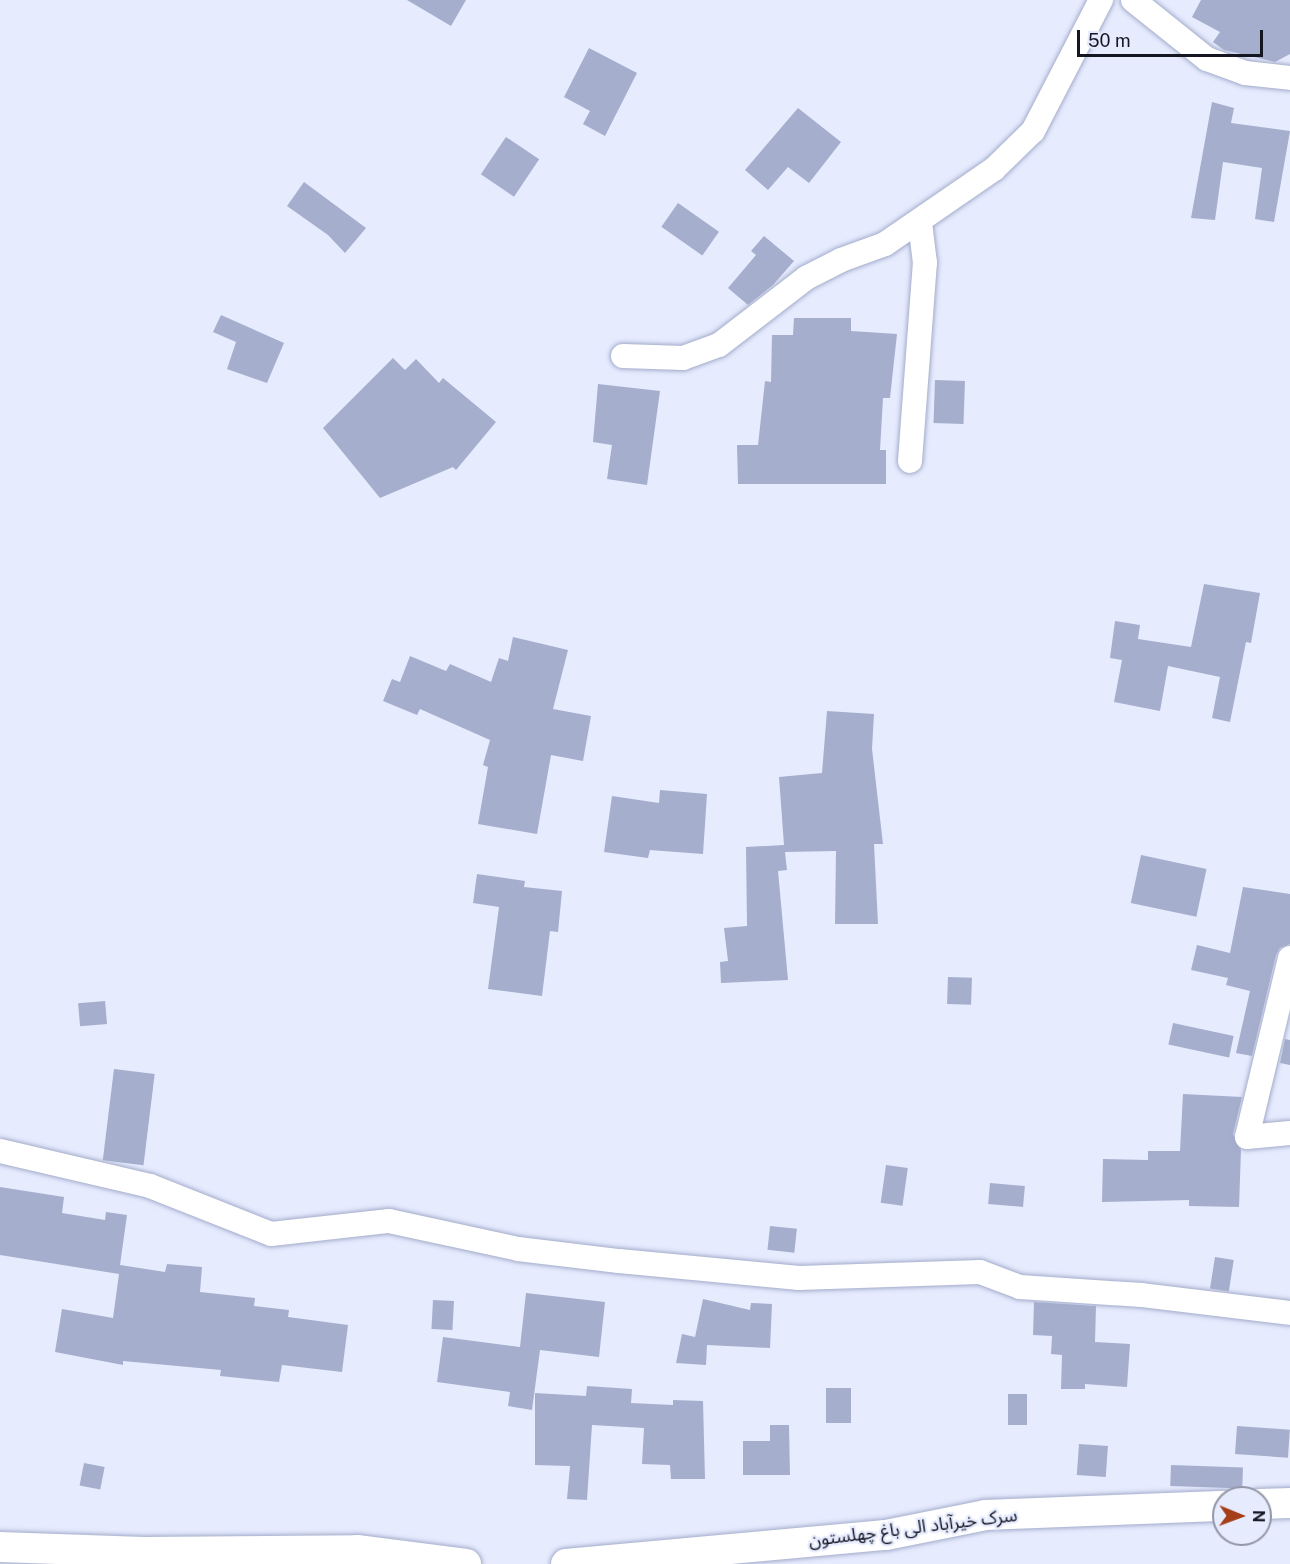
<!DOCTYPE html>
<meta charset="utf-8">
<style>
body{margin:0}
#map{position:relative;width:1290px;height:1564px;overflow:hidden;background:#e6ebfe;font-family:"Public Sans","Noto Sans Arabic",sans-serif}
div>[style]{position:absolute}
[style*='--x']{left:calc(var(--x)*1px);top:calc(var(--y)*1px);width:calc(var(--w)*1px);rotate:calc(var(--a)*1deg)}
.building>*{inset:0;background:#a5aecc;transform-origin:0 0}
.roads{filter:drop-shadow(0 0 2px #a3acca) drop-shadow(0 0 2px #a3acca)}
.minor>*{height:24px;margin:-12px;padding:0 12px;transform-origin:12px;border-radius:12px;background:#fff}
.tertiary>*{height:30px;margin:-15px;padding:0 15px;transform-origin:15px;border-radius:15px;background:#fff}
span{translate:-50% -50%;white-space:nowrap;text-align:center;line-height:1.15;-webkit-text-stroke:4.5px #e6ebfe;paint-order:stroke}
.street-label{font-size:18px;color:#141722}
.north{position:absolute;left:1212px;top:1486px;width:60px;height:60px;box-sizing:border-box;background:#e6ebfe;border:2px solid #9296a6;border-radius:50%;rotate:91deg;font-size:16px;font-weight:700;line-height:24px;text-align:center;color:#141722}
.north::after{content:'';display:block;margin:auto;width:21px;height:27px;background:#a53f1a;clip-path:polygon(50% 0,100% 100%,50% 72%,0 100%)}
.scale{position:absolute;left:1077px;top:30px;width:186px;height:27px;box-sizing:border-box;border:3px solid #141722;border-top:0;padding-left:8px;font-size:18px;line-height:21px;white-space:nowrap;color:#141722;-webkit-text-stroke:4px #e6ebfe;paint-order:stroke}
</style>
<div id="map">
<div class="building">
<div style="clip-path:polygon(407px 0,466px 0,451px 26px)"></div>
<div style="clip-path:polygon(1201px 0,1290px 0,1290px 54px,1275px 62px,1224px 50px,1213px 42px,1220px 32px,1192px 17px)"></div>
<div style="clip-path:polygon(589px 48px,637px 73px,605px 136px,583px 124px,590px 111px,564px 97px)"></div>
<div style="clip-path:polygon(1212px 102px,1234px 108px,1231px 123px,1290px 131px,1274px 222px,1255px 219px,1262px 168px,1223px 162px,1215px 220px,1191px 218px)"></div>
<div style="clip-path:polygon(798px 108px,841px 142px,809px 183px,788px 167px,768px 190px,745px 170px)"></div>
<div style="left:506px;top:137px;width:40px;height:45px;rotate:34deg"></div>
<div style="clip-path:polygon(304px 182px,366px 228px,345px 253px,328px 235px,287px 206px)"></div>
<div style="left:678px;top:203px;width:50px;height:29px;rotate:35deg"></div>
<div style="clip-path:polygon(764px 236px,794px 261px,773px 285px,748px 305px,728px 288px,756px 255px,751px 251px)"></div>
<div style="clip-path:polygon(221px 315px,284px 343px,267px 383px,227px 369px,236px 342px,213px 332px)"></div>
<div style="clip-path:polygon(794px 318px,851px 318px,851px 331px,897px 334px,890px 398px,883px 398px,880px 450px,886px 450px,886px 484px,738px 484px,737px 445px,758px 445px,765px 381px,771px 382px,772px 335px,793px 335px)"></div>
<div style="clip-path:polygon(393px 358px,405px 370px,416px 359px,439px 383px,443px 378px,496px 422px,456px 470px,453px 467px,380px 498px,323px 428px)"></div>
<div style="left:935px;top:380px;width:30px;height:43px;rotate:2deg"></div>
<div style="clip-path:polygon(598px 384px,660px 391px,647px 485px,607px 479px,612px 445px,593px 442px)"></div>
<div style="clip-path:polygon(1204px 584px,1260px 593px,1251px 643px,1246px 642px,1230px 722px,1212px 718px,1220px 677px,1168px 666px,1160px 711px,1114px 702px,1122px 660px,1110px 658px,1115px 621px,1140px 625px,1138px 639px,1191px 647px)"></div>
<div style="clip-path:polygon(513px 637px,568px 650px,553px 709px,591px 716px,583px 761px,551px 755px,537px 834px,478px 824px,488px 767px,483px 765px,490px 740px,420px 709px,417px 715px,383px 701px,392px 679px,400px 682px,410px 656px,446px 671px,450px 664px,491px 682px,499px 658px,508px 661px)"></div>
<div style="clip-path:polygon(827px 711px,874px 714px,872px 749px,883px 844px,874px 844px,878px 924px,835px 924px,836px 851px,785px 852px,787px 870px,778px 871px,788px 980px,721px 983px,720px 962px,728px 961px,724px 928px,747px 926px,746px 847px,784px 845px,779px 777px,822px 773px)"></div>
<div style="clip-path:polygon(660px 790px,707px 794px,703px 854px,650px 850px,648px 858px,604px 852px,612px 796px,659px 803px)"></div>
<div style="left:1141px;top:855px;width:67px;height:49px;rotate:12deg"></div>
<div style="clip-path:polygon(477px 874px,525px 881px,524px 887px,562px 891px,558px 932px,550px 931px,542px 996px,488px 989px,499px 907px,473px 903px)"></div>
<div style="clip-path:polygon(1243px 887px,1290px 894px,1290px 944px,1280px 948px,1276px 955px,1252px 1056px,1236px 1053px,1250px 991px,1226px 985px,1228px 978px,1191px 970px,1197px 945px,1230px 953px)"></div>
<div style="left:948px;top:977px;width:24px;height:27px;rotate:2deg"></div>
<div style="left:105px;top:1001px;width:23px;height:27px;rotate:85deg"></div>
<div style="left:1173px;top:1023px;width:62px;height:22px;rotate:12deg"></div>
<div style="clip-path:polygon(1285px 1039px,1290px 1040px,1290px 1065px,1280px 1063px)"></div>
<div style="left:114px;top:1069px;width:41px;height:92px;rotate:7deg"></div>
<div style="clip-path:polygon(1183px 1094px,1242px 1097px,1233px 1134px,1241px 1150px,1239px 1207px,1189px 1206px,1189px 1200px,1102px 1202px,1103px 1159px,1148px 1160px,1148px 1151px,1180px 1151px)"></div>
<div style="left:886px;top:1165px;width:22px;height:38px;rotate:8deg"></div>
<div style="left:990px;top:1183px;width:35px;height:21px;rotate:5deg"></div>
<div style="clip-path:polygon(0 1187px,64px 1197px,62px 1213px,105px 1220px,106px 1212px,127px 1215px,120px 1265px,165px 1272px,167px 1264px,202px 1267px,200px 1292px,255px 1298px,254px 1306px,289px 1310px,288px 1317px,348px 1325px,342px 1372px,282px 1365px,279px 1382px,220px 1376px,221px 1370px,123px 1361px,123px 1365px,55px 1352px,62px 1309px,113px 1318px,119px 1274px,0 1255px)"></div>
<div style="left:770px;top:1226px;width:27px;height:24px;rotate:6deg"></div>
<div style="left:1215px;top:1257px;width:19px;height:32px;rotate:9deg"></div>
<div style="clip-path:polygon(526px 1293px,605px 1302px,599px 1357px,540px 1350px,532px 1410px,508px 1406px,510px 1392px,437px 1382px,443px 1337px,520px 1347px)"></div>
<div style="clip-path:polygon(703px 1299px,750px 1310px,751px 1303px,772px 1304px,770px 1348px,707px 1345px,706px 1365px,676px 1363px,682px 1334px,695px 1337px)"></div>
<div style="left:433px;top:1300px;width:21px;height:29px;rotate:3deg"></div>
<div style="clip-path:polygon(1034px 1302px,1096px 1306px,1095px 1342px,1130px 1344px,1127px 1387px,1085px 1384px,1085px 1389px,1061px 1389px,1062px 1355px,1051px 1354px,1052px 1336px,1033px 1335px)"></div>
<div style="clip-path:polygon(587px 1386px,632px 1389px,631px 1403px,673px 1405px,673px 1400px,703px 1401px,705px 1479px,671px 1479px,670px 1465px,642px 1464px,644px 1428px,592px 1425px,587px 1500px,567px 1499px,570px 1466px,535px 1465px,535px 1393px,586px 1396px)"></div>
<div style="left:826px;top:1388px;width:25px;height:35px"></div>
<div style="left:1008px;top:1394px;width:19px;height:31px"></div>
<div style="clip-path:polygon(770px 1425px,789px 1425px,790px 1475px,743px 1475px,743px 1441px,770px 1441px)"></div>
<div style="left:1237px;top:1426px;width:53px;height:28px;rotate:4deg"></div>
<div style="left:1079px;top:1444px;width:29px;height:31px;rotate:4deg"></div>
<div style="left:84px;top:1463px;width:21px;height:23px;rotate:11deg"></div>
<div style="left:1171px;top:1465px;width:72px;height:21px;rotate:2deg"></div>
</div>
<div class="roads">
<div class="minor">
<div style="--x:1133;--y:0;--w:95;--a:38.6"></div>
<div style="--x:1207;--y:59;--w:40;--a:20.2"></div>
<div style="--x:1245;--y:73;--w:45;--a:6.3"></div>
<div style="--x:623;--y:356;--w:60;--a:1.9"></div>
<div style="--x:683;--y:358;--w:38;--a:-20"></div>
<div style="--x:719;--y:345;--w:110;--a:-37.6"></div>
<div style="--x:806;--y:278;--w:39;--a:-27"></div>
<div style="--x:841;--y:260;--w:47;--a:-20"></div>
<div style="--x:885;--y:244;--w:132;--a:-34.5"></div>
<div style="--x:994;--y:169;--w:54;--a:-44.3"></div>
<div style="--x:1033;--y:131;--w:148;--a:-62.6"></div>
<div style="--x:910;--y:461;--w:199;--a:-85.7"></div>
<div style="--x:925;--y:263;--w:40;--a:-97.1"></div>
<div style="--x:1290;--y:958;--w:184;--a:103.5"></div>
<div style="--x:1247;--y:1137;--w:43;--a:-5.3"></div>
<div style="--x:0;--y:1151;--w:154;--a:13.1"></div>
<div style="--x:150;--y:1186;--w:130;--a:21.6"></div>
<div style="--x:271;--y:1234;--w:119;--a:-6.3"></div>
<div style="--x:389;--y:1221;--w:132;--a:12.2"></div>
<div style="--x:518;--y:1249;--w:102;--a:6.8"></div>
<div style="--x:619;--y:1261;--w:181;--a:5.4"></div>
<div style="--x:799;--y:1278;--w:181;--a:-1.9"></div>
<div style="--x:980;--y:1272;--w:43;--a:20.6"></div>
<div style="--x:1020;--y:1287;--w:122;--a:3.8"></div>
<div style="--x:1142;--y:1295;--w:149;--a:6.9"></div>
</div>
<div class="tertiary">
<div style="--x:1260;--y:1504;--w:30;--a:-2"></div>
<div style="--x:0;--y:1547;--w:144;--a:2"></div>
<div style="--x:144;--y:1552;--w:213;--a:-0.5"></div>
<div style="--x:357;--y:1550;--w:110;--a:7.3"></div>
<div style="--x:566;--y:1564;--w:321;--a:-5.2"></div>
<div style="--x:886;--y:1535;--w:102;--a:-11.3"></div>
<div style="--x:986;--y:1515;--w:238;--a:-2.2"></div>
</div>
</div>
<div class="street-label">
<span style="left:913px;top:1528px;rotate:-7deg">سرک خیرآباد الی باغ چهلستون</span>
</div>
<div class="north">N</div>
<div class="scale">50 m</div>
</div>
